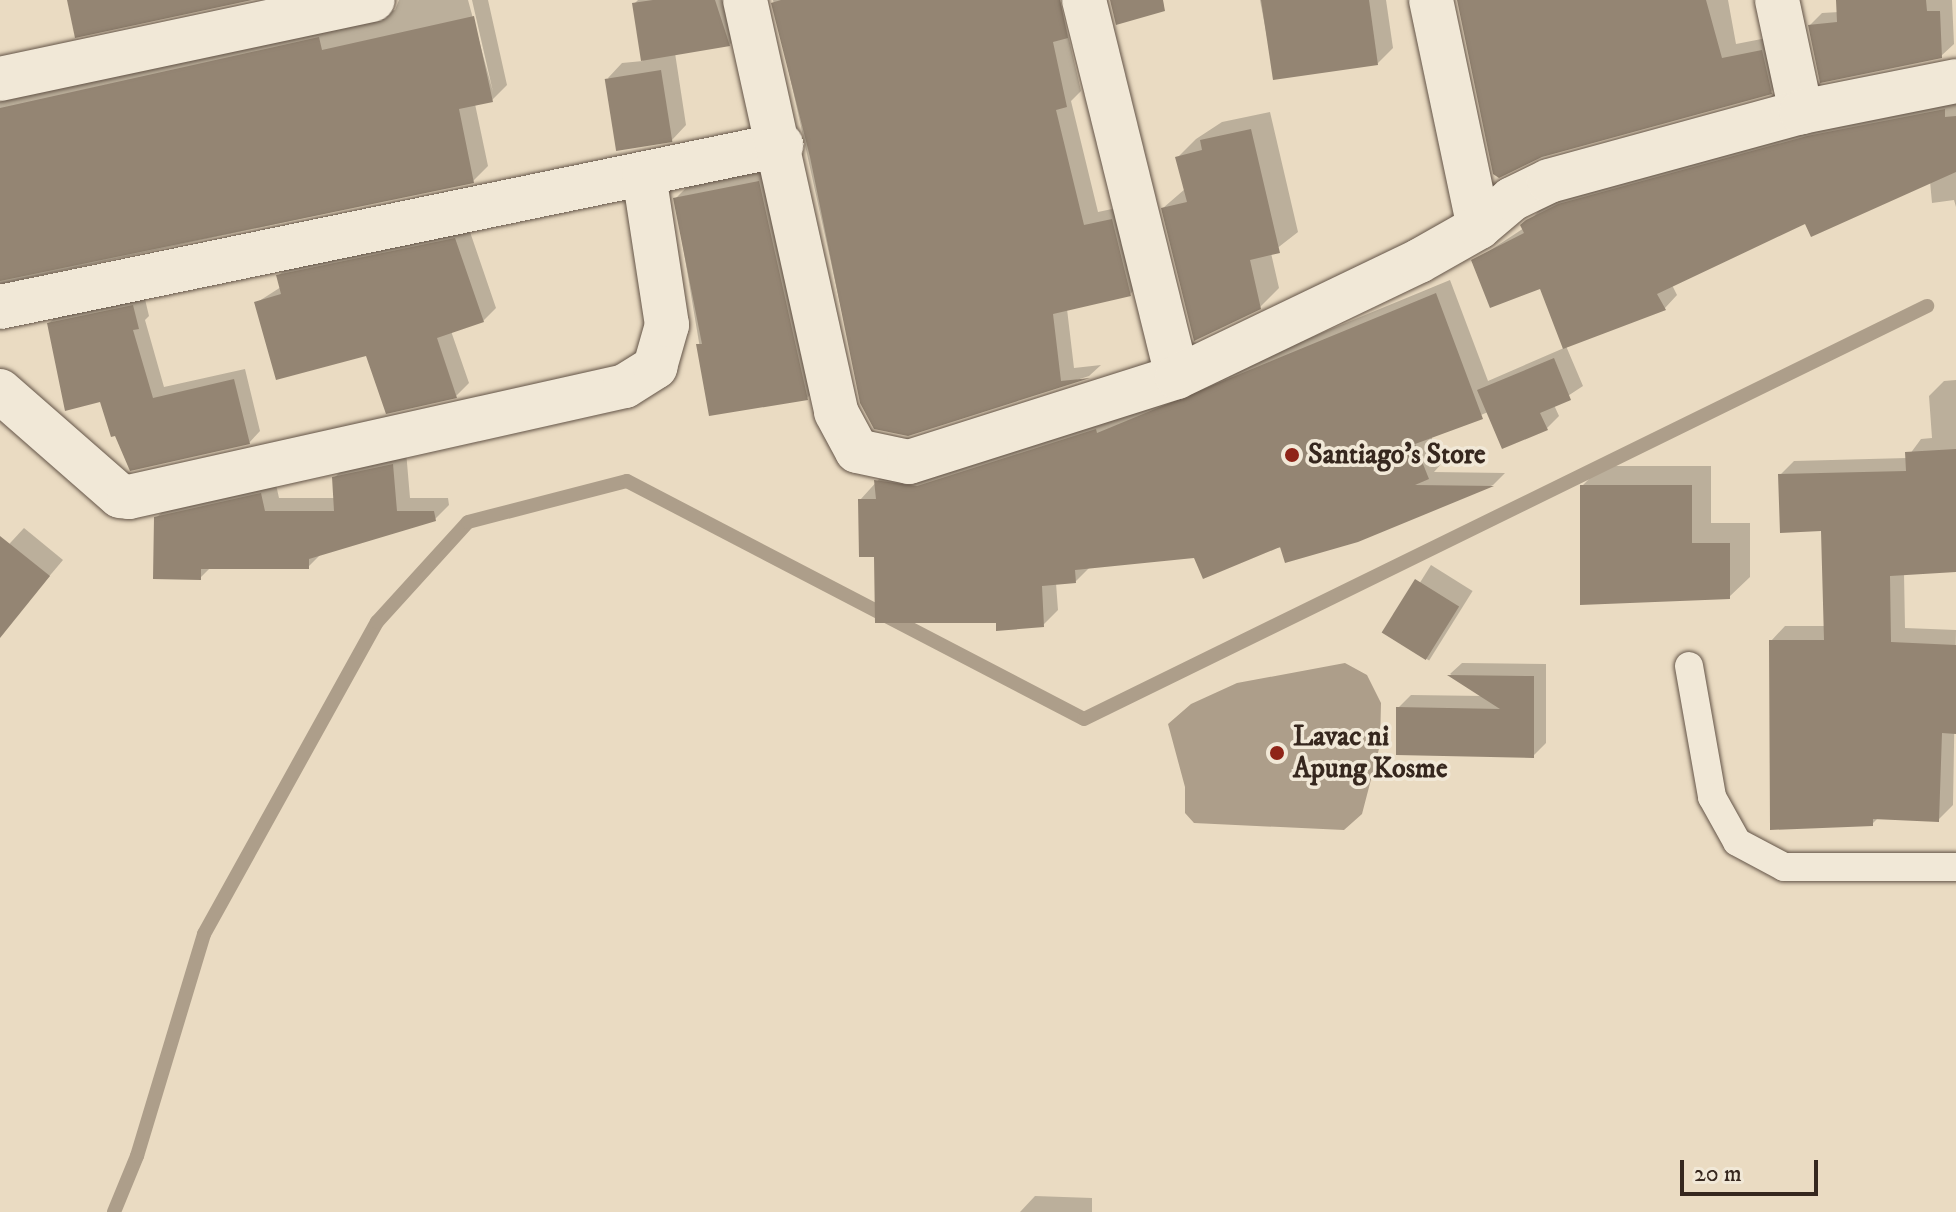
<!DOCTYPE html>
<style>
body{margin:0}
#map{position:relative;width:1956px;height:1212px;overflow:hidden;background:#eadbc2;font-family:"IM FELL DW Pica",serif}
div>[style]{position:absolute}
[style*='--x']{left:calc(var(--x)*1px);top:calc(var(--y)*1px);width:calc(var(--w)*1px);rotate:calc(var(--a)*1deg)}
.water>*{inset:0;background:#ad9e8a}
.shadow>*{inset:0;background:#0003;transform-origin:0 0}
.stream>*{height:14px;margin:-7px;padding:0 7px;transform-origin:7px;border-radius:7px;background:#ad9e8a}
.building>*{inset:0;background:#948573;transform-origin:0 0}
.roads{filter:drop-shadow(0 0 2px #635447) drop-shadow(0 0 2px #635447)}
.lane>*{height:28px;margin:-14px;padding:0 14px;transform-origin:14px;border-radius:14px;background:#f1e8d7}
.street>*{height:44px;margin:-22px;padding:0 22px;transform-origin:22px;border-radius:22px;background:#f1e8d7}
.secondary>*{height:44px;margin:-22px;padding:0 22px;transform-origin:22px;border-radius:22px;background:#f1e8d7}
.dots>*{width:22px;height:22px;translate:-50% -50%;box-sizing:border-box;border:4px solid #f1e8d7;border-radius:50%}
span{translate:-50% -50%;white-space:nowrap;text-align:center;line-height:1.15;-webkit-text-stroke:7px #f1e8d7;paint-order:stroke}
.poi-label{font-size:28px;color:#36271e;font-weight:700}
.left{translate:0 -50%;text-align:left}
.scale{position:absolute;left:1680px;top:1160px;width:138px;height:36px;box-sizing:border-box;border:4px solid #36271e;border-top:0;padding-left:10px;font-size:24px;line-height:28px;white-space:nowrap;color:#36271e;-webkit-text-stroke:6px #f1e8d7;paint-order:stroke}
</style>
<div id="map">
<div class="water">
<div style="clip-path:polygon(1345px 663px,1367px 675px,1381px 703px,1380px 745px,1362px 814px,1344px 830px,1194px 823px,1185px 813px,1185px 787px,1168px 724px,1191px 704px,1237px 683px)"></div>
</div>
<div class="shadow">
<div style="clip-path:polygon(399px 0,468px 0,493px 92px,472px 0,488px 0,507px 85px,492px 100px,475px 104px,488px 166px,473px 181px,0 284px,0 98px,395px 10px)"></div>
<div style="clip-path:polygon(638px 0,737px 0,744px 30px,729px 45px,675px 53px,686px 125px,672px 140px,608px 78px,622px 63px,643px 61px,634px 4px)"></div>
<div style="clip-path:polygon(773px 0,1060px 0,1081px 91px,1071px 101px,1098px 212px,1126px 206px,1145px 280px,1130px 294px,1067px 309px,1074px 368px,1101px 365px,1089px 376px,908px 434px,862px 403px)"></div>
<div style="clip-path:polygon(1260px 0,1386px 0,1393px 48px,1378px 63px,1275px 78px)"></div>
<div style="clip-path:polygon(1459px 0,1728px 0,1736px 44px,1777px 36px,1786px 77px,1771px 92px)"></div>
<div style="clip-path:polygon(1838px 0,1952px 0,1954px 44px,1941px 56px,1810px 25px,1822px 13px,1839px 12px)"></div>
<div style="clip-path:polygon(1956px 97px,1956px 207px,1954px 200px,1932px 203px,1930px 181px,1806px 221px,1672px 285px,1677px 295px,1665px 308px,1566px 346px,1583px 386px,1554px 405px,1559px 416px,1547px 428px,1488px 412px,1431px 436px,1442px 463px,1434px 472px,1505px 473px,1493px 485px,1358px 540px,1091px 566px,1076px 581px,1056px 583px,1058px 610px,1043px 625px,997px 621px,876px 555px,860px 500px,890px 467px,1111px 420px,1450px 280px,1488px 381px,1564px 348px,1542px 286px,1474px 261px,1524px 228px,1541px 208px,1572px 192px,1821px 124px)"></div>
<div style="clip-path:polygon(1270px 112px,1298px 232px,1271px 253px,1279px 288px,1260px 307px,1163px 208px,1185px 189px,1177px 158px,1196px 139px,1222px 122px)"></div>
<div style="clip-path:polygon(772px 169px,819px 385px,807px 398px,711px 414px,675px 199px,688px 186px)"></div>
<div style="clip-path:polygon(468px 226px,496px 308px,483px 321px,451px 331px,469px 383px,456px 396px,256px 303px,281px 287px,278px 276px,291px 263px)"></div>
<div style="clip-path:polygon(144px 295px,149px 316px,145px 320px,164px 387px,245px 369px,260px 431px,249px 443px,102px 400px,49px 323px,60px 312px)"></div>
<div style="clip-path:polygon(1956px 380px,1956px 570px,1904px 573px,1905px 628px,1956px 630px,1953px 805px,1938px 820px,1879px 817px,1872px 824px,1771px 641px,1785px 626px,1826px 626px,1823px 529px,1780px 475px,1794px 461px,1907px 458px,1921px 439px,1932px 438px,1929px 396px,1944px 381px)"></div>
<div style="clip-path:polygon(406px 451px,410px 498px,448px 498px,449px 505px,435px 519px,322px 553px,308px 567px,211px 567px,200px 578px,156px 518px,170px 504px,275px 480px,279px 498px,335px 498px,334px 478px,348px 464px)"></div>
<div style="clip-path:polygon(1602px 466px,1711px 466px,1711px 523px,1750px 523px,1750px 577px,1729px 597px,1582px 486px)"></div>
<div style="clip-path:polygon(24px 528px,63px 560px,19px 612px,0 597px,0 554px)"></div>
<div style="left:1431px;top:565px;width:49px;height:82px;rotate:32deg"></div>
<div style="clip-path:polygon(1462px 663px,1546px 664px,1546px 743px,1533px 756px,1398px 708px,1411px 695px,1484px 696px,1450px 674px)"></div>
<div style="clip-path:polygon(1035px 1196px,1092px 1198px,1092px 1212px,1020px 1212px)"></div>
</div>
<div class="stream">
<div style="--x:114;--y:1212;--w:61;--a:-67.7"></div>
<div style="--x:137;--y:1156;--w:232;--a:-73.2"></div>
<div style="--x:204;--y:934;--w:357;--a:-61"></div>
<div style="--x:377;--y:622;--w:135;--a:-47.7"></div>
<div style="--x:468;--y:522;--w:164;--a:-14.5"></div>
<div style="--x:627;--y:481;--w:515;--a:27.51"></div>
<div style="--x:1084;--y:719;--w:939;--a:-26.1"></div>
</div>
<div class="building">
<div style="clip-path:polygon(67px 0,252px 0,75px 38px)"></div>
<div style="clip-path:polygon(653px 0,715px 0,730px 46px,641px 61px,632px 3px)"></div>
<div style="clip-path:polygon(781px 0,1060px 0,1068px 38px,1053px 42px,1067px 107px,1056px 110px,1084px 225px,1112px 219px,1131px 296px,1053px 314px,1061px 381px,1090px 378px,908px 436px,874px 429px,860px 403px,810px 157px,771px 3px)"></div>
<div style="clip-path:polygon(1110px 0,1163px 0,1165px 11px,1116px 25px)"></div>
<div style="clip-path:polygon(1261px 0,1369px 0,1378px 65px,1273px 80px)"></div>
<div style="clip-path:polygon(1457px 0,1706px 0,1722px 58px,1762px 50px,1772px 94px,1542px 157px,1499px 178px,1493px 174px)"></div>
<div style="clip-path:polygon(1836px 0,1926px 0,1927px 11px,1940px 11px,1942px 58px,1820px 83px,1808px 25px,1837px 22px)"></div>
<div style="clip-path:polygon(474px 16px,493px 102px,459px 109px,474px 183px,0 281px,0 108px,319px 37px,322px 50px)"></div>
<div style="left:661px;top:70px;width:73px;height:57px;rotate:81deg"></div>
<div style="clip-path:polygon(1945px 109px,1945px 117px,1956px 116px,1956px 172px,1811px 237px,1805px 224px,1657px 294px,1666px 310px,1563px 349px,1540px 289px,1490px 308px,1471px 260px,1524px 233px,1520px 225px,1526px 220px,1558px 204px,1807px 136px)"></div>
<div style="clip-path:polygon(1251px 129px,1280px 253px,1250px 260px,1261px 309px,1194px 341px,1161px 208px,1187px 202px,1175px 157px,1202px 150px,1200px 140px)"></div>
<div style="clip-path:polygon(759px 181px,808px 400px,709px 416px,696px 344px,702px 344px,673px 198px)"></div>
<div style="clip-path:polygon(455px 238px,484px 322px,437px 338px,457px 398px,386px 414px,366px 356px,276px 380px,254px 302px,281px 294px,276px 275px)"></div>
<div style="clip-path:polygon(1436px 293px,1483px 419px,1415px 444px,1429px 479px,1415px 485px,1494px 486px,1358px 542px,1285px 563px,1280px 547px,1203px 579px,1194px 558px,1075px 570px,1076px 583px,1042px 586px,1044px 627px,996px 631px,996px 623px,875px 623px,874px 557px,859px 557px,858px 499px,876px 499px,874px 480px,917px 486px,1096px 429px,1097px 433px)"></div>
<div style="clip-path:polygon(133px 305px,139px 329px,133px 330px,153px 398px,234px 379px,250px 444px,130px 471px,115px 436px,111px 437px,100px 402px,65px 411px,47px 323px)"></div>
<div style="clip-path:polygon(1554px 358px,1571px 400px,1540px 413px,1548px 430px,1502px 449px,1477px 390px)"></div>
<div style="clip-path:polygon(1956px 449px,1956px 572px,1890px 576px,1891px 642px,1956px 645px,1956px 734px,1942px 733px,1939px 822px,1873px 819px,1873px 826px,1770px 830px,1769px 640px,1824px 640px,1821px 531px,1780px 533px,1778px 474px,1906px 471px,1905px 452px)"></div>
<div style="clip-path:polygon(393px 464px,397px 511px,434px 511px,436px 521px,309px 559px,309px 569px,201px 569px,201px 580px,153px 579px,154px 517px,261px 493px,265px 511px,334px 511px,332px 477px)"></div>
<div style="clip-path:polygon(1580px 485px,1692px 485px,1692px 543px,1730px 543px,1730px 599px,1580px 605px)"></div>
<div style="clip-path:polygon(0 536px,50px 576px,0 638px)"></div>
<div style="left:1415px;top:579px;width:52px;height:63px;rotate:32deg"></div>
<div style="clip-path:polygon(1447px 675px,1534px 676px,1534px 758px,1396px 755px,1396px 707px,1500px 709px)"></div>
</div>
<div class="roads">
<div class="lane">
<div style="--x:1689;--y:666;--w:133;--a:80"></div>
<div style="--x:1712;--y:797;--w:51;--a:60.9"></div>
<div style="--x:1737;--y:842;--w:53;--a:28"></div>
<div style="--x:1784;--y:867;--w:172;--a:0"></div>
</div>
<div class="street">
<div style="--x:1084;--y:0;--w:388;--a:76.1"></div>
<div style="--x:1431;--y:0;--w:232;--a:78.1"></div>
<div style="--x:1777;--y:0;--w:115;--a:77.9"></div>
<div style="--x:0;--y:79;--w:381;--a:-12"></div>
<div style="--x:0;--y:307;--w:798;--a:-11.72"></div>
<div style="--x:0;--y:391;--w:159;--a:41.2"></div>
<div style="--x:120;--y:496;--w:9;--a:6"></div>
<div style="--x:129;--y:497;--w:508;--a:-12.61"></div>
<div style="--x:625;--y:386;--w:36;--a:-32"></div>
<div style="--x:655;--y:367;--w:44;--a:-74.1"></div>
<div style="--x:667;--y:325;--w:152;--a:-98.7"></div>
</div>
<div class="secondary">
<div style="--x:745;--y:0;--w:422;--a:77.5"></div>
<div style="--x:836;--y:412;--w:44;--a:61.7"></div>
<div style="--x:857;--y:451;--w:53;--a:11.9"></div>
<div style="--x:909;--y:462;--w:281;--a:-17.6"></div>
<div style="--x:1177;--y:377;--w:268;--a:-25.6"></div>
<div style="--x:1419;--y:261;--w:69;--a:-29.5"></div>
<div style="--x:1479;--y:227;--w:43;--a:-40.3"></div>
<div style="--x:1512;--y:199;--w:41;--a:-25.9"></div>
<div style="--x:1549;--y:181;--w:261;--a:-15.3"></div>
<div style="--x:1801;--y:112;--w:158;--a:-11.3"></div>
</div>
</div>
<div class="dots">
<div style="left:1292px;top:455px;background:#8f2418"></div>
<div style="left:1277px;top:753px;background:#8f2418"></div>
</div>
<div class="poi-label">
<span class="left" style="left:1308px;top:455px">Santiago's Store</span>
<span class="left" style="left:1293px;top:753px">Lavac ni<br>Apung Kosme</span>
</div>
<div class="scale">20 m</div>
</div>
